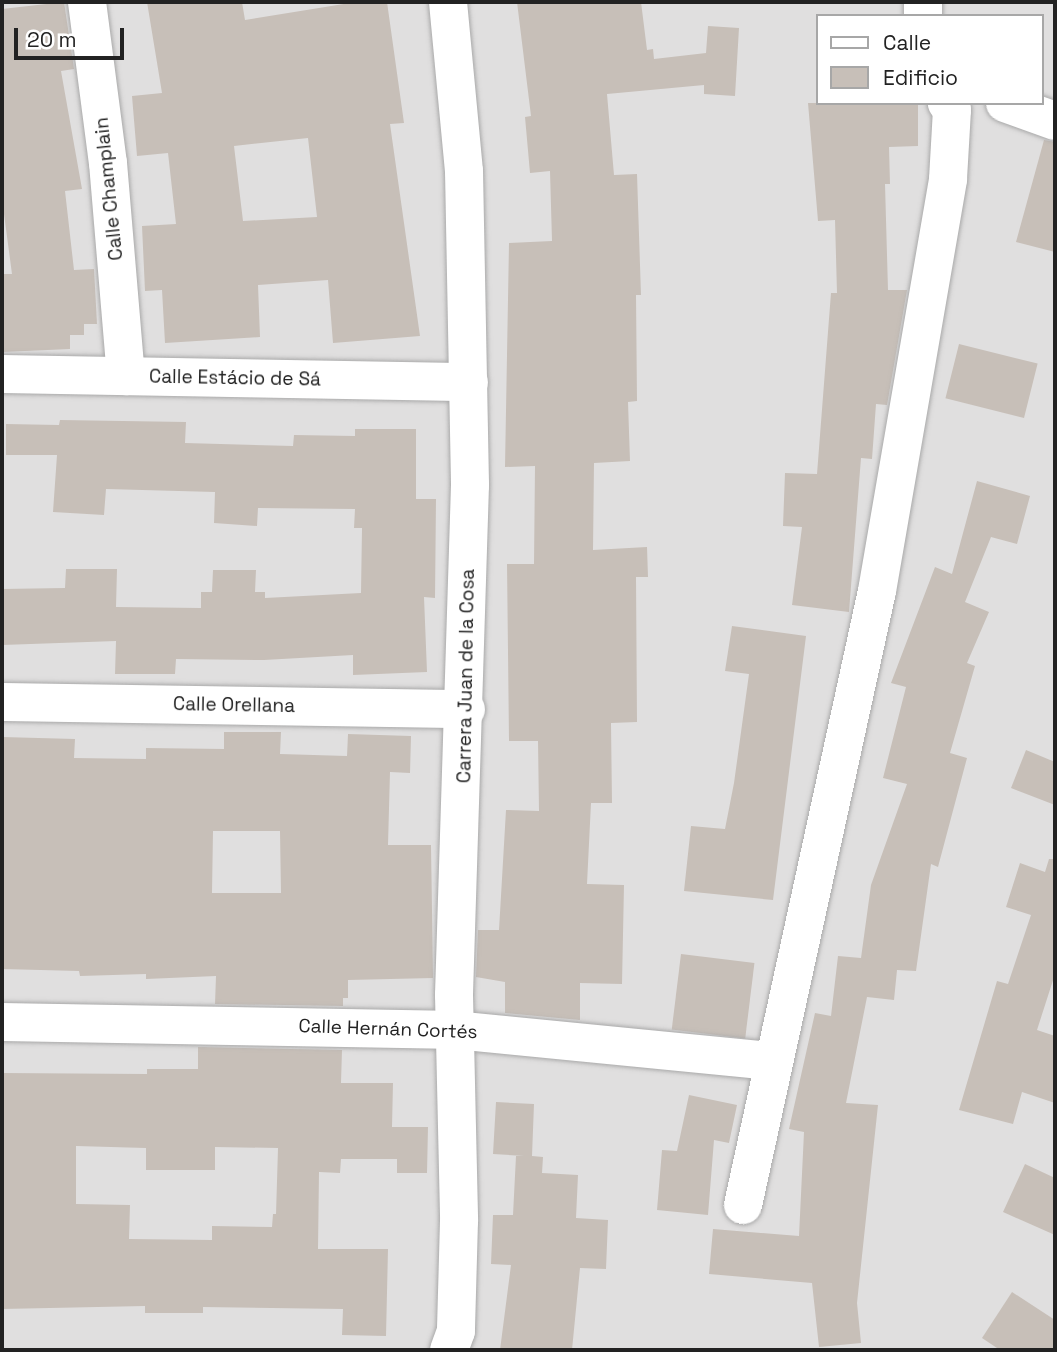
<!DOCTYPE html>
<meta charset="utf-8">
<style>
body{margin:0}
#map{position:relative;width:1057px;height:1352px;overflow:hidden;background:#f2efe9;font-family:"Space Grotesk",sans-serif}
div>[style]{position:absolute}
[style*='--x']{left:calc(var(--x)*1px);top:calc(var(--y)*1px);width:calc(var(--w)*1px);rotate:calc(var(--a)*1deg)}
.residential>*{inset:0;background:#e0dfdf}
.building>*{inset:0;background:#c7bfb8;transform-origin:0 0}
.roads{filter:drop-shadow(0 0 2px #a9a9a9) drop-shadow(0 0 2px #a9a9a9)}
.minor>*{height:38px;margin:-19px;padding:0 19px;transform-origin:19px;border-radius:19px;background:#fff}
span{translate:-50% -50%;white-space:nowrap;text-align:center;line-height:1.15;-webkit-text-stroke:6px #fff;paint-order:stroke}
.street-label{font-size:19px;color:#222}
.frame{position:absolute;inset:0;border:4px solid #222;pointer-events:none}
.legend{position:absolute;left:816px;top:14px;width:228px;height:91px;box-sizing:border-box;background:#fff;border:2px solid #a7a7a7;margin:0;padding:9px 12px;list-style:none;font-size:21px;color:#222}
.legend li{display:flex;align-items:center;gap:14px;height:35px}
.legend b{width:35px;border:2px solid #a7a7a7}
.scale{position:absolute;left:14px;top:28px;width:110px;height:32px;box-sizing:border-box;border:4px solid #222;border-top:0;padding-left:9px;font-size:21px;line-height:24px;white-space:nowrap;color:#222;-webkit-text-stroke:5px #fff;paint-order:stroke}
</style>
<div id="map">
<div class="residential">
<div style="clip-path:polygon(evenodd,2px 2px,1055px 2px,1055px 1350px,2px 1350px,2px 2px,817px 16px,1041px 16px,1041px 103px,817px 103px,817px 16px)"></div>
</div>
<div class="building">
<div style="clip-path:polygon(64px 2px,74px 69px,61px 71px,82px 189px,65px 191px,74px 270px,94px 269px,97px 324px,84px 324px,84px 335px,70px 335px,70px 349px,2px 352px,2px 274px,12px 274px,2px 199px,2px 9px)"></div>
<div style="clip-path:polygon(evenodd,147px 2px,242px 2px,245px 20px,356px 2px,387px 2px,404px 123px,390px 124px,420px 336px,333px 343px,328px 280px,258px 285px,260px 337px,165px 343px,162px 290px,145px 291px,142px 226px,176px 224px,168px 153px,137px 156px,132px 96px,162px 93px,147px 2px,308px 138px,317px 217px,243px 221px,234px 146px,308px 138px)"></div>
<div style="clip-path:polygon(517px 2px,641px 2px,647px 50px,653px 49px,654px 59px,706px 53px,708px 26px,739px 28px,735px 96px,704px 94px,704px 85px,607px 94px,614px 175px,637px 174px,641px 295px,636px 295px,637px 401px,628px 402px,630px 461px,594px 463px,593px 550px,647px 547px,648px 577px,636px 577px,637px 722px,611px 723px,612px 803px,591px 803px,587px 884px,624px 885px,622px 984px,580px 983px,580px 1020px,505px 1013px,505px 982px,476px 977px,478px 930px,499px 930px,506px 810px,539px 811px,538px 741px,509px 741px,507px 564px,534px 564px,535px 466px,505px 467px,509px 243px,552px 241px,550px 171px,530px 173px,525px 117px,531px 116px)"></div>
<div style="clip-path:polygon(808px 103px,918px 103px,918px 146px,889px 147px,890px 184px,885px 184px,888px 290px,907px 290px,887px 405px,876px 404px,872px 459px,861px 458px,849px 612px,792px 605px,802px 527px,783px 526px,785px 473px,817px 474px,831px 293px,837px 293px,835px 220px,818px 221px)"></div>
<div style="clip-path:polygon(1044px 140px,1055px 142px,1055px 252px,1016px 242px)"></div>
<div style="left:959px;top:344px;width:81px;height:56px;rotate:14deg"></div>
<div style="clip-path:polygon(60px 420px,186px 422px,185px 443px,293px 446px,294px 435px,355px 436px,355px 429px,416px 429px,416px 499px,436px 499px,435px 598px,424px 597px,427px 672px,353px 675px,353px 655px,264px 660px,176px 659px,175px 674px,115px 674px,116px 641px,2px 645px,2px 589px,65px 588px,66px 569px,117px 569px,116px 607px,201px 608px,201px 592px,212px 592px,213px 570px,256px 570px,255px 592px,265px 592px,265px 598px,361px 593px,362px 528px,354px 528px,355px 509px,258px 508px,257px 526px,214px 523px,215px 492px,106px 489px,104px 515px,53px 512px,57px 455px,6px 455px,6px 424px,59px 425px)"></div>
<div style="clip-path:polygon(977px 481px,1030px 496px,1017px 544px,991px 537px,965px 602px,989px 612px,967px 663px,975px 666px,950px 753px,967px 758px,938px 867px,931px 864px,916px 971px,897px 970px,894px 1000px,867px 997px,846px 1103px,878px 1105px,857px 1303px,861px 1343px,819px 1347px,812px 1283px,709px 1274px,713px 1229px,799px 1236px,804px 1132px,789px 1129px,815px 1013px,831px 1016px,838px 956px,861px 958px,871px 885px,907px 784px,883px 778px,906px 687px,891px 683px,935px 567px,952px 574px)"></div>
<div style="clip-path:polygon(732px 626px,806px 636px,773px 900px,684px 891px,691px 826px,725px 829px,734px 783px,749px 674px,725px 671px)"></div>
<div style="clip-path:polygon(evenodd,224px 732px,281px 732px,280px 754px,347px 756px,348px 734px,411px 736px,410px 773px,390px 772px,388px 845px,431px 845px,433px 978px,348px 980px,348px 998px,343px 998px,343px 1006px,215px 1004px,216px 976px,146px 979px,146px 974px,80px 976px,79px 971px,2px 969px,2px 737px,75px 739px,74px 758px,146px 759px,146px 748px,224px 749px,224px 732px,213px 831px,280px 831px,281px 893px,212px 893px,213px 831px)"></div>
<div style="clip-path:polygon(1026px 750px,1055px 762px,1055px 805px,1011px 788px)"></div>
<div style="clip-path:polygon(1049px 859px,1055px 859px,1055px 974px,1037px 1030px,1055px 1036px,1055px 1103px,1022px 1092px,1013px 1124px,959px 1110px,997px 981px,1008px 984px,1031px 915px,1006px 907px,1020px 863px,1045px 872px)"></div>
<div style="left:681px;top:954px;width:74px;height:76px;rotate:7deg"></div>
<div style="clip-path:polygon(evenodd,198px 1047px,342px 1050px,341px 1083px,393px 1083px,392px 1127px,428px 1127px,427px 1173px,397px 1173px,397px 1159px,341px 1159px,340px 1173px,319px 1172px,318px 1249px,388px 1249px,386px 1336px,342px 1335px,343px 1309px,203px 1307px,203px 1313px,145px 1313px,145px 1306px,2px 1309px,2px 1073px,147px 1074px,147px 1069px,198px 1069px,198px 1047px,76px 1146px,146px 1148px,146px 1170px,215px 1170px,215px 1147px,278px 1148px,276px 1214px,273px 1214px,272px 1227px,212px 1226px,212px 1240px,129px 1239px,130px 1205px,76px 1204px,76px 1146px)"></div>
<div style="clip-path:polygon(689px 1095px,737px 1105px,729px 1143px,714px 1140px,708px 1215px,657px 1210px,662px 1150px,677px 1151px)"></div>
<div style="clip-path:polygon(496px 1102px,534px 1104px,532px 1156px,543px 1157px,542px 1173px,578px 1175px,576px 1218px,608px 1220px,606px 1269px,580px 1268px,572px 1350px,500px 1350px,511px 1265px,491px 1264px,493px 1215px,513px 1215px,516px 1156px,524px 1156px,493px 1154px)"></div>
<div style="clip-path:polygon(1025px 1164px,1055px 1178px,1055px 1235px,1003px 1212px)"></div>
<div style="clip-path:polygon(1012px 1292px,1055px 1320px,1055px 1350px,1000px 1350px,982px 1338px)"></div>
</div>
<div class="roads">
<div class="minor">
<div style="--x:87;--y:2;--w:162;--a:82.6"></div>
<div style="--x:108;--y:163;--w:214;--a:85.2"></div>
<div style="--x:448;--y:2;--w:170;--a:84.6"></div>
<div style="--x:464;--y:171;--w:314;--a:88.9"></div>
<div style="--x:470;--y:485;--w:510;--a:91.8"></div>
<div style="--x:454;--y:995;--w:226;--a:88.7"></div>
<div style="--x:459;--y:1221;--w:110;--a:91.6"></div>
<div style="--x:456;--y:1331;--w:20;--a:110"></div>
<div style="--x:923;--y:2;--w:14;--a:90"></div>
<div style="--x:1005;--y:103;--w:53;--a:19.8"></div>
<div style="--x:2;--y:374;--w:467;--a:1"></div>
<div style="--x:2;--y:702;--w:464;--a:0.9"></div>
<div style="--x:2;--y:1022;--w:452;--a:1"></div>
<div style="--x:454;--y:1030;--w:321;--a:5.6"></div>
<div style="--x:743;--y:1205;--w:628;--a:-77.69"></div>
<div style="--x:877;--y:591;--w:418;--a:-80.2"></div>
<div style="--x:948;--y:179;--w:69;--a:-86.7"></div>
<div style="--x:952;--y:110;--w:9;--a:-126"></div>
</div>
</div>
<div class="street-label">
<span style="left:109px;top:189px;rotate:-96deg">Calle Champlain</span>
<span style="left:235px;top:378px;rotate:1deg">Calle Estácio de Sá</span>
<span style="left:466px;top:676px;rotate:-89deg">Carrera Juan de la Cosa</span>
<span style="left:234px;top:705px;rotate:1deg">Calle Orellana</span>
<span style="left:388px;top:1029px;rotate:2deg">Calle Hernán Cortés</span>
</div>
<div class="frame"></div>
<ul class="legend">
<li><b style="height:9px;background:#fff"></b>Calle</li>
<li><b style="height:19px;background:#c7bfb8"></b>Edificio</li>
</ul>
<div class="scale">20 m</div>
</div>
